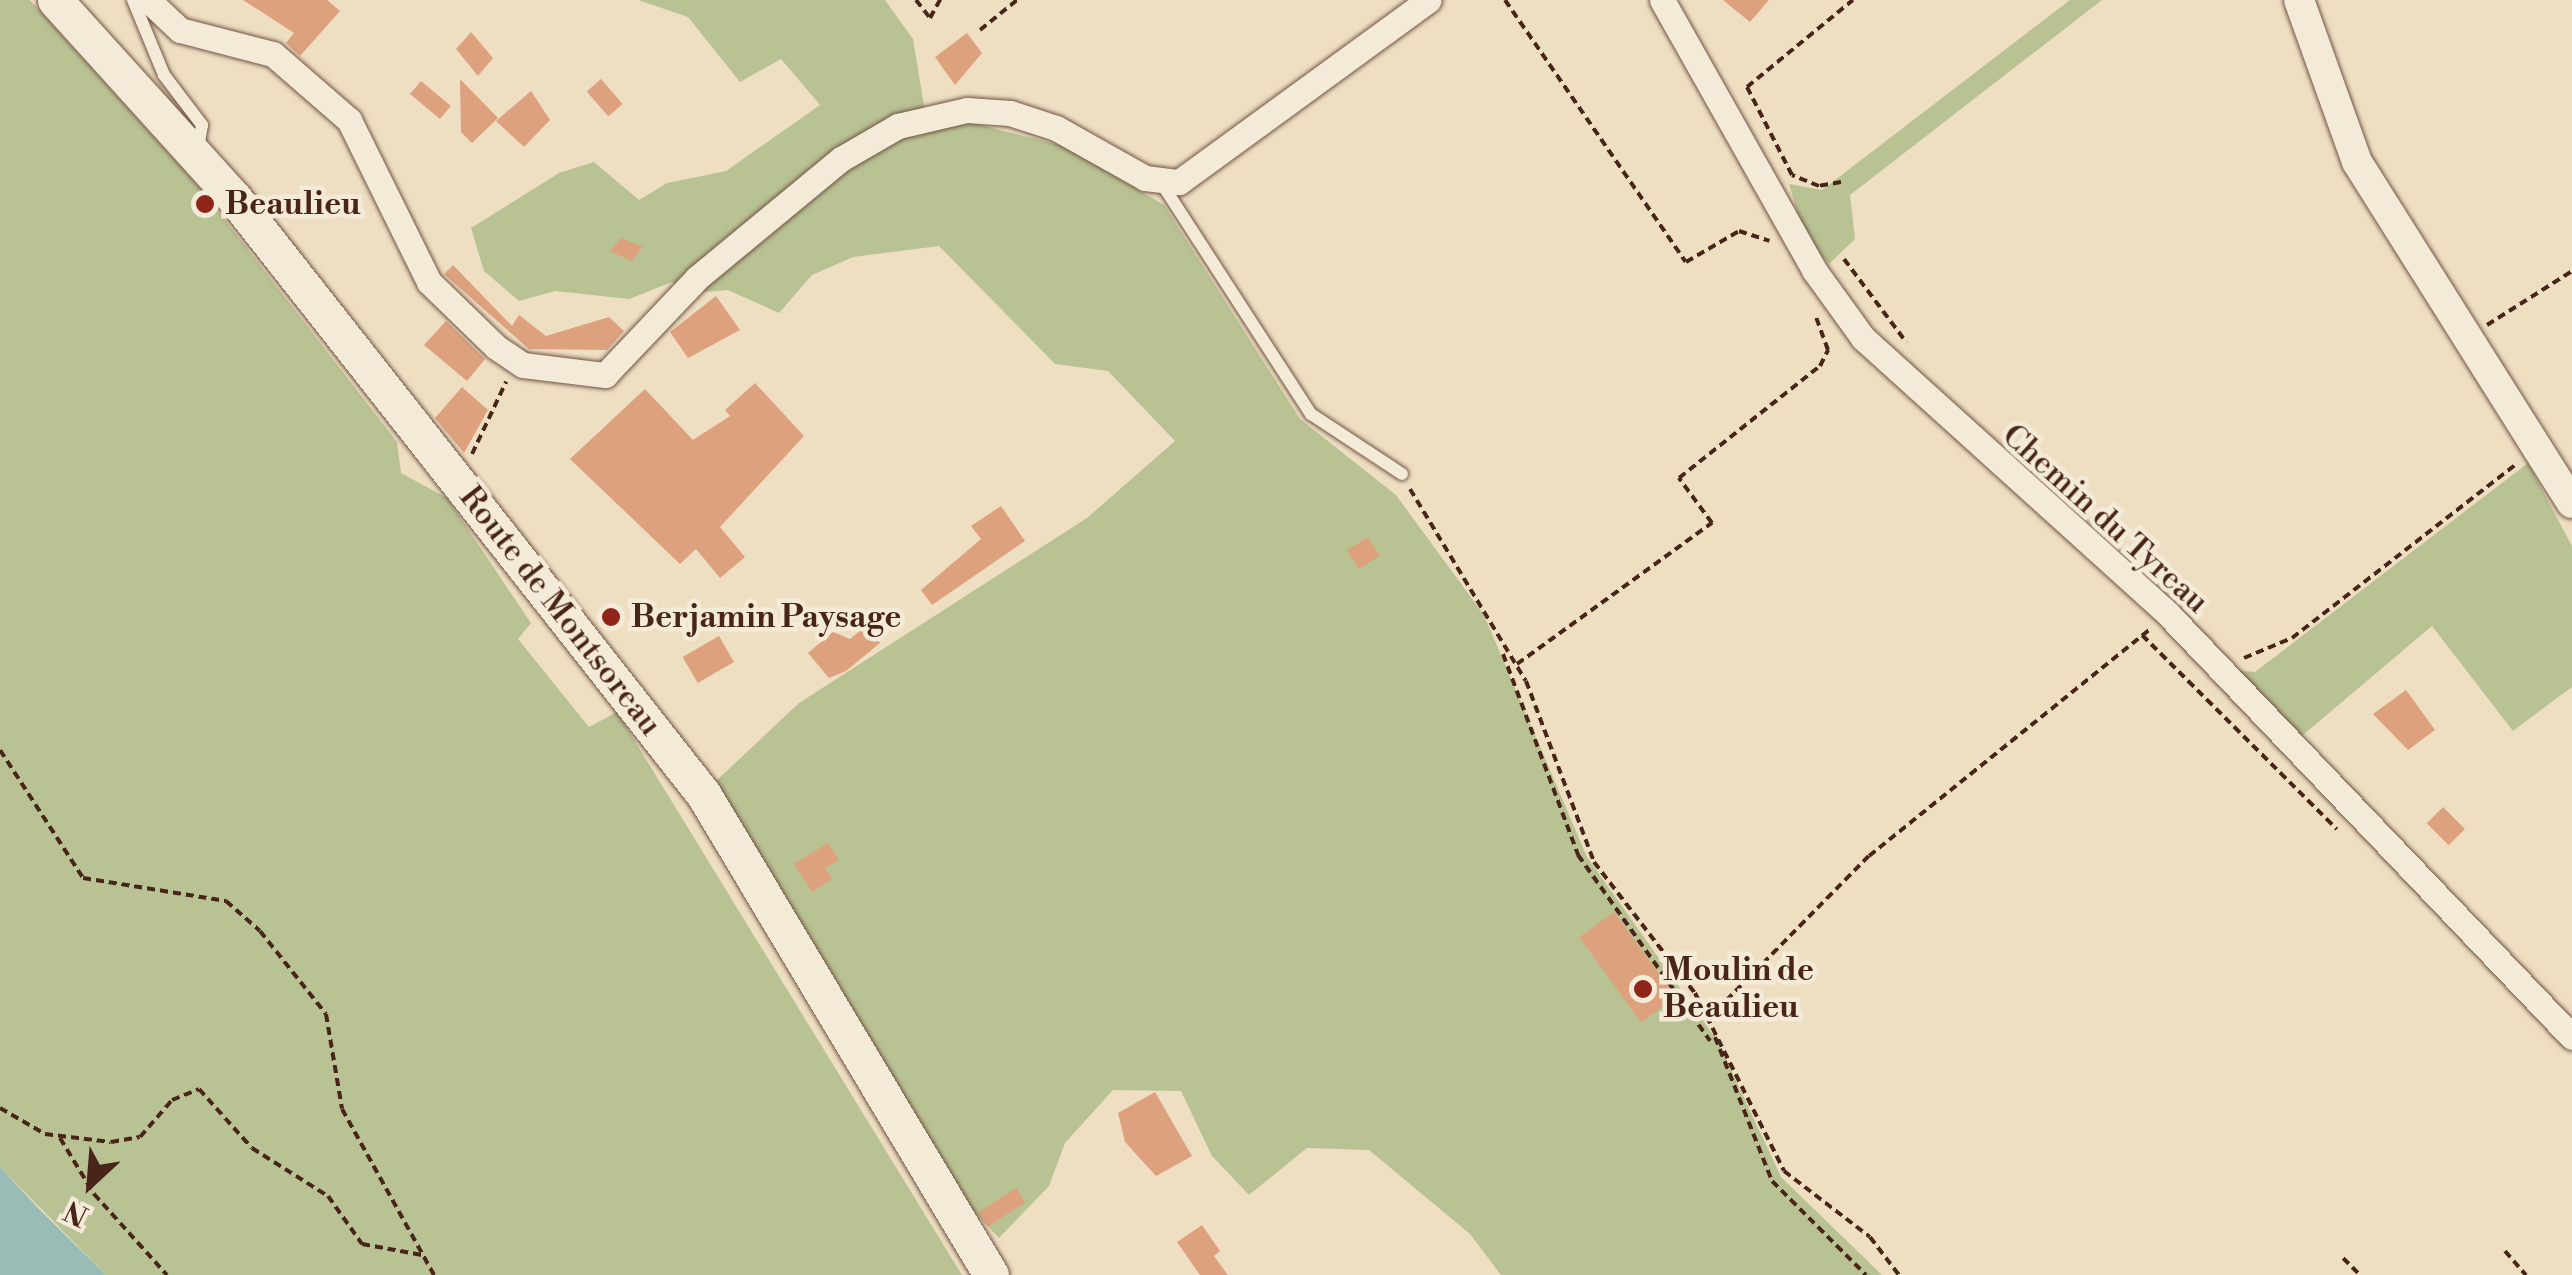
<!DOCTYPE html>
<style>
body{margin:0}
#map{position:relative;width:2572px;height:1275px;overflow:hidden;background:#eedfc3;font-family:"Libre Bodoni",serif}
div>[style]{position:absolute}
[style*='--x']{left:calc(var(--x)*1px);top:calc(var(--y)*1px);width:calc(var(--w)*1px);rotate:calc(var(--a)*1deg)}
.green>*{inset:0;background:#b9c293}
.water>*{inset:0;background:#99bcb6}
.building>*{inset:0;background:#dea17e;transform-origin:0 0}
.path>*{height:4px;margin-top:-2px;transform-origin:0;background:repeating-linear-gradient(90deg,#482518 0 8px,transparent 0 13px)}
.roads{filter:drop-shadow(0 0 2px #725443) drop-shadow(0 0 2px #725443)}
.service>*{height:12px;margin:-6px;padding:0 6px;transform-origin:6px;border-radius:6px;background:#f4ead8}
.minor>*{height:25px;margin:-12.5px;padding:0 12.5px;transform-origin:12.5px;border-radius:12.5px;background:#f4ead8}
.tertiary>*{height:30px;margin:-15px;padding:0 15px;transform-origin:15px;border-radius:15px;background:#f4ead8}
.secondary>*{height:35px;margin:-17.5px;padding:0 17.5px;transform-origin:17.5px;border-radius:17.5px;background:#f4ead8}
.dots>*{width:28px;height:28px;translate:-50% -50%;box-sizing:border-box;border:5px solid #f4ead8;border-radius:50%}
span{translate:-50% -50%;white-space:nowrap;text-align:center;line-height:1.15;-webkit-text-stroke:9px #f4ead8;paint-order:stroke}
.poi-label{font-size:32px;color:#482518;font-weight:700}
.left{translate:0 -50%;text-align:left}
.street-label{font-size:32px;color:#482518}
.north{position:absolute;left:40px;top:1135px;width:100px;height:100px;-webkit-text-stroke:8px #f4ead8;paint-order:stroke;rotate:206deg;font-size:28px;font-weight:700;line-height:40px;text-align:center;color:#482518}
.north::after{content:'';display:block;margin:auto;width:35px;height:45px;background:#482518;clip-path:polygon(50% 0,100% 100%,50% 72%,0 100%)}
</style>
<div id="map">
<div class="green">
<div style="clip-path:polygon(0 0,30px 0,201px 189px,397px 442px,401px 473px,447px 498px,531px 623px,518px 639px,589px 727px,617px 712px,962px 1275px,106px 1275px,0 1167px)"></div>
<div style="clip-path:polygon(638px 0,885px 0,913px 39px,925px 111px,1064px 146px,1164px 205px,1300px 419px,1396px 495px,1484px 615px,1587px 857px,1717px 1040px,1781px 1177px,1882px 1275px,1501px 1275px,1470px 1234px,1369px 1150px,1307px 1148px,1249px 1195px,1212px 1156px,1181px 1091px,1113px 1090px,1065px 1143px,1049px 1186px,999px 1238px,964px 1201px,715px 782px,799px 703px,1087px 518px,1175px 441px,1108px 371px,1055px 364px,939px 246px,853px 257px,812px 275px,779px 313px,728px 290px,693px 293px,672px 282px,629px 299px,555px 291px,519px 301px,484px 271px,471px 228px,559px 173px,594px 162px,639px 200px,667px 183px,726px 171px,820px 105px,781px 59px,740px 82px,688px 17px)"></div>
<div style="clip-path:polygon(2070px 0,2102px 0,1850px 195px,1855px 239px,1829px 264px,1805px 237px,1789px 184px,1822px 190px)"></div>
<div style="clip-path:polygon(2528px 463px,2572px 546px,2572px 687px,2513px 731px,2432px 626px,2297px 740px,2234px 670px,2255px 672px)"></div>
</div>
<div class="water">
<div style="clip-path:polygon(0 1167px,39px 1209px,106px 1275px,0 1275px)"></div>
</div>
<div class="building">
<div style="clip-path:polygon(243px 0,327px 0,340px 11px,300px 56px,286px 43px,294px 33px)"></div>
<div style="clip-path:polygon(1723px 0,1769px 0,1750px 22px)"></div>
<div style="clip-path:polygon(471px 32px,493px 58px,478px 76px,456px 49px)"></div>
<div style="clip-path:polygon(967px 33px,982px 53px,955px 85px,935px 57px)"></div>
<div style="clip-path:polygon(460px 79px,498px 118px,472px 143px,461px 132px)"></div>
<div style="left:601px;top:79px;width:33px;height:19px;rotate:49deg"></div>
<div style="left:421px;top:81px;width:39px;height:17px;rotate:40deg"></div>
<div style="clip-path:polygon(531px 91px,550px 120px,524px 147px,496px 121px)"></div>
<div style="clip-path:polygon(621px 238px,643px 247px,631px 261px,610px 251px)"></div>
<div style="clip-path:polygon(453px 265px,512px 326px,519px 315px,546px 336px,609px 317px,624px 331px,607px 350px,529px 349px,444px 274px)"></div>
<div style="clip-path:polygon(716px 296px,740px 330px,688px 358px,670px 332px)"></div>
<div style="clip-path:polygon(446px 321px,485px 359px,467px 381px,424px 345px)"></div>
<div style="clip-path:polygon(755px 383px,804px 436px,720px 527px,745px 557px,720px 578px,696px 549px,680px 564px,570px 459px,645px 389px,693px 440px,730px 416px,725px 410px)"></div>
<div style="clip-path:polygon(462px 387px,488px 410px,464px 453px,435px 418px)"></div>
<div style="clip-path:polygon(1001px 506px,1025px 541px,932px 605px,921px 590px,981px 539px,971px 526px)"></div>
<div style="left:1368px;top:537px;width:22px;height:25px;rotate:58deg"></div>
<div style="clip-path:polygon(866px 626px,880px 643px,846px 671px,829px 678px,808px 653px,833px 632px,850px 639px)"></div>
<div style="left:719px;top:636px;width:30px;height:42px;rotate:60deg"></div>
<div style="clip-path:polygon(2406px 690px,2435px 730px,2408px 750px,2373px 714px)"></div>
<div style="left:2443px;top:807px;width:31px;height:23px;rotate:45deg"></div>
<div style="clip-path:polygon(828px 843px,839px 860px,825px 868px,832px 879px,812px 892px,794px 864px)"></div>
<div style="left:1614px;top:912px;width:105px;height:43px;rotate:54deg"></div>
<div style="clip-path:polygon(1155px 1092px,1192px 1156px,1156px 1176px,1125px 1142px,1118px 1113px)"></div>
<div style="left:1016px;top:1188px;width:17px;height:45px;rotate:57deg"></div>
<div style="clip-path:polygon(1202px 1225px,1220px 1251px,1214px 1256px,1228px 1275px,1200px 1275px,1177px 1242px)"></div>
</div>
<div class="path">
<div style="--x:916;--y:0;--w:23;--a:52"></div>
<div style="--x:930;--y:18;--w:21;--a:-61"></div>
<div style="--x:1505;--y:0;--w:318;--a:55.4"></div>
<div style="--x:1686;--y:262;--w:61;--a:-30.3"></div>
<div style="--x:1739;--y:231;--w:32;--a:18"></div>
<div style="--x:980;--y:30;--w:48;--a:-39"></div>
<div style="--x:1841;--y:182;--w:22;--a:170"></div>
<div style="--x:1819;--y:186;--w:29;--a:-158"></div>
<div style="--x:1792;--y:175;--w:99;--a:-117.1"></div>
<div style="--x:1747;--y:87;--w:137;--a:-39.4"></div>
<div style="--x:1844;--y:259;--w:104;--a:53.2"></div>
<div style="--x:2487;--y:325;--w:101;--a:-32.4"></div>
<div style="--x:472;--y:454;--w:80;--a:-64.7"></div>
<div style="--x:1410;--y:489;--w:224;--a:58.9"></div>
<div style="--x:1526;--y:681;--w:193;--a:69.4"></div>
<div style="--x:1594;--y:862;--w:165;--a:52.4"></div>
<div style="--x:1695;--y:993;--w:199;--a:63.4"></div>
<div style="--x:1784;--y:1171;--w:108;--a:37.5"></div>
<div style="--x:1870;--y:1237;--w:48;--a:52.7"></div>
<div style="--x:2142;--y:635;--w:275;--a:44.9"></div>
<div style="--x:1503;--y:654;--w:215;--a:69.5"></div>
<div style="--x:1578;--y:855;--w:228;--a:54.6"></div>
<div style="--x:2244;--y:658;--w:52;--a:-22.6"></div>
<div style="--x:2292;--y:638;--w:286;--a:-37.8"></div>
<div style="--x:1517;--y:664;--w:241;--a:-35.9"></div>
<div style="--x:1712;--y:523;--w:56;--a:-126.3"></div>
<div style="--x:1679;--y:478;--w:180;--a:-38.5"></div>
<div style="--x:1820;--y:366;--w:18;--a:-63"></div>
<div style="--x:1828;--y:350;--w:35;--a:-110"></div>
<div style="--x:0;--y:750;--w:153;--a:57"></div>
<div style="--x:83;--y:878;--w:145;--a:9.1"></div>
<div style="--x:226;--y:901;--w:45;--a:41.4"></div>
<div style="--x:260;--y:931;--w:106;--a:51.5"></div>
<div style="--x:326;--y:1014;--w:96;--a:80.4"></div>
<div style="--x:342;--y:1109;--w:190;--a:61"></div>
<div style="--x:1708;--y:1019;--w:229;--a:-45.4"></div>
<div style="--x:1869;--y:856;--w:361;--a:-38.9"></div>
<div style="--x:1715;--y:1037;--w:155;--a:68.4"></div>
<div style="--x:1772;--y:1181;--w:133;--a:45"></div>
<div style="--x:0;--y:1108;--w:52;--a:30"></div>
<div style="--x:45;--y:1134;--w:66;--a:6.9"></div>
<div style="--x:111;--y:1142;--w:29;--a:-10"></div>
<div style="--x:140;--y:1137;--w:49;--a:-49.1"></div>
<div style="--x:172;--y:1100;--w:29;--a:-22"></div>
<div style="--x:199;--y:1089;--w:79;--a:48.1"></div>
<div style="--x:252;--y:1148;--w:90;--a:32.3"></div>
<div style="--x:328;--y:1196;--w:59;--a:54.7"></div>
<div style="--x:362;--y:1244;--w:61;--a:10.4"></div>
<div style="--x:60;--y:1138;--w:66;--a:58.7"></div>
<div style="--x:94;--y:1194;--w:109;--a:48"></div>
<div style="--x:2505;--y:1251;--w:32;--a:49"></div>
<div style="--x:2343;--y:1258;--w:24;--a:45"></div>
</div>
<div class="roads">
<div class="service">
<div style="--x:133;--y:0;--w:81;--a:67.5"></div>
<div style="--x:164;--y:75;--w:63;--a:52.8"></div>
<div style="--x:202;--y:125;--w:22;--a:100"></div>
<div style="--x:1162;--y:184;--w:274;--a:57.1"></div>
<div style="--x:1311;--y:414;--w:109;--a:33.4"></div>
</div>
<div class="minor">
<div style="--x:148;--y:0;--w:44;--a:43.2"></div>
<div style="--x:180;--y:30;--w:96;--a:14.5"></div>
<div style="--x:273;--y:54;--w:101;--a:41"></div>
<div style="--x:349;--y:120;--w:181;--a:63.7"></div>
<div style="--x:429;--y:282;--w:93;--a:44.1"></div>
<div style="--x:496;--y:347;--w:32;--a:34"></div>
<div style="--x:523;--y:365;--w:83;--a:7"></div>
<div style="--x:605;--y:375;--w:134;--a:-46.5"></div>
<div style="--x:697;--y:278;--w:187;--a:-39.6"></div>
<div style="--x:841;--y:159;--w:66;--a:-30.1"></div>
<div style="--x:898;--y:126;--w:71;--a:-13.1"></div>
<div style="--x:967;--y:110;--w:43;--a:4"></div>
<div style="--x:1010;--y:113;--w:48;--a:18.1"></div>
<div style="--x:1056;--y:128;--w:102;--a:29.3"></div>
<div style="--x:1145;--y:178;--w:34;--a:7"></div>
<div style="--x:1179;--y:182;--w:309;--a:-36.1"></div>
<div style="--x:1662;--y:0;--w:310;--a:60.6"></div>
<div style="--x:1814;--y:270;--w:84;--a:54.2"></div>
<div style="--x:1863;--y:338;--w:411;--a:42.1"></div>
<div style="--x:2168;--y:614;--w:585;--a:46.32"></div>
</div>
<div class="tertiary">
<div style="--x:2299;--y:0;--w:172;--a:70.3"></div>
<div style="--x:2357;--y:162;--w:403;--a:57.8"></div>
</div>
<div class="secondary">
<div style="--x:55;--y:0;--w:268;--a:47.9"></div>
<div style="--x:235;--y:199;--w:758;--a:51.8"></div>
<div style="--x:704;--y:795;--w:559;--a:59.12"></div>
</div>
</div>
<div class="dots">
<div style="left:205px;top:204px;background:#8f2418"></div>
<div style="left:611px;top:617px;background:#8f2418"></div>
<div style="left:1643px;top:989px;background:#8f2418"></div>
</div>
<div class="poi-label">
<span class="left" style="left:225px;top:204px">Beaulieu</span>
<span class="left" style="left:631px;top:617px">Berjamin Paysage</span>
<span class="left" style="left:1663px;top:989px">Moulin de<br>Beaulieu</span>
</div>
<div class="street-label">
<span style="left:2105px;top:519px;rotate:42deg">Chemin du Tyreau</span>
<span style="left:560px;top:611px;rotate:52deg">Route de Montsoreau</span>
</div>
<div class="north">N</div>
</div>
